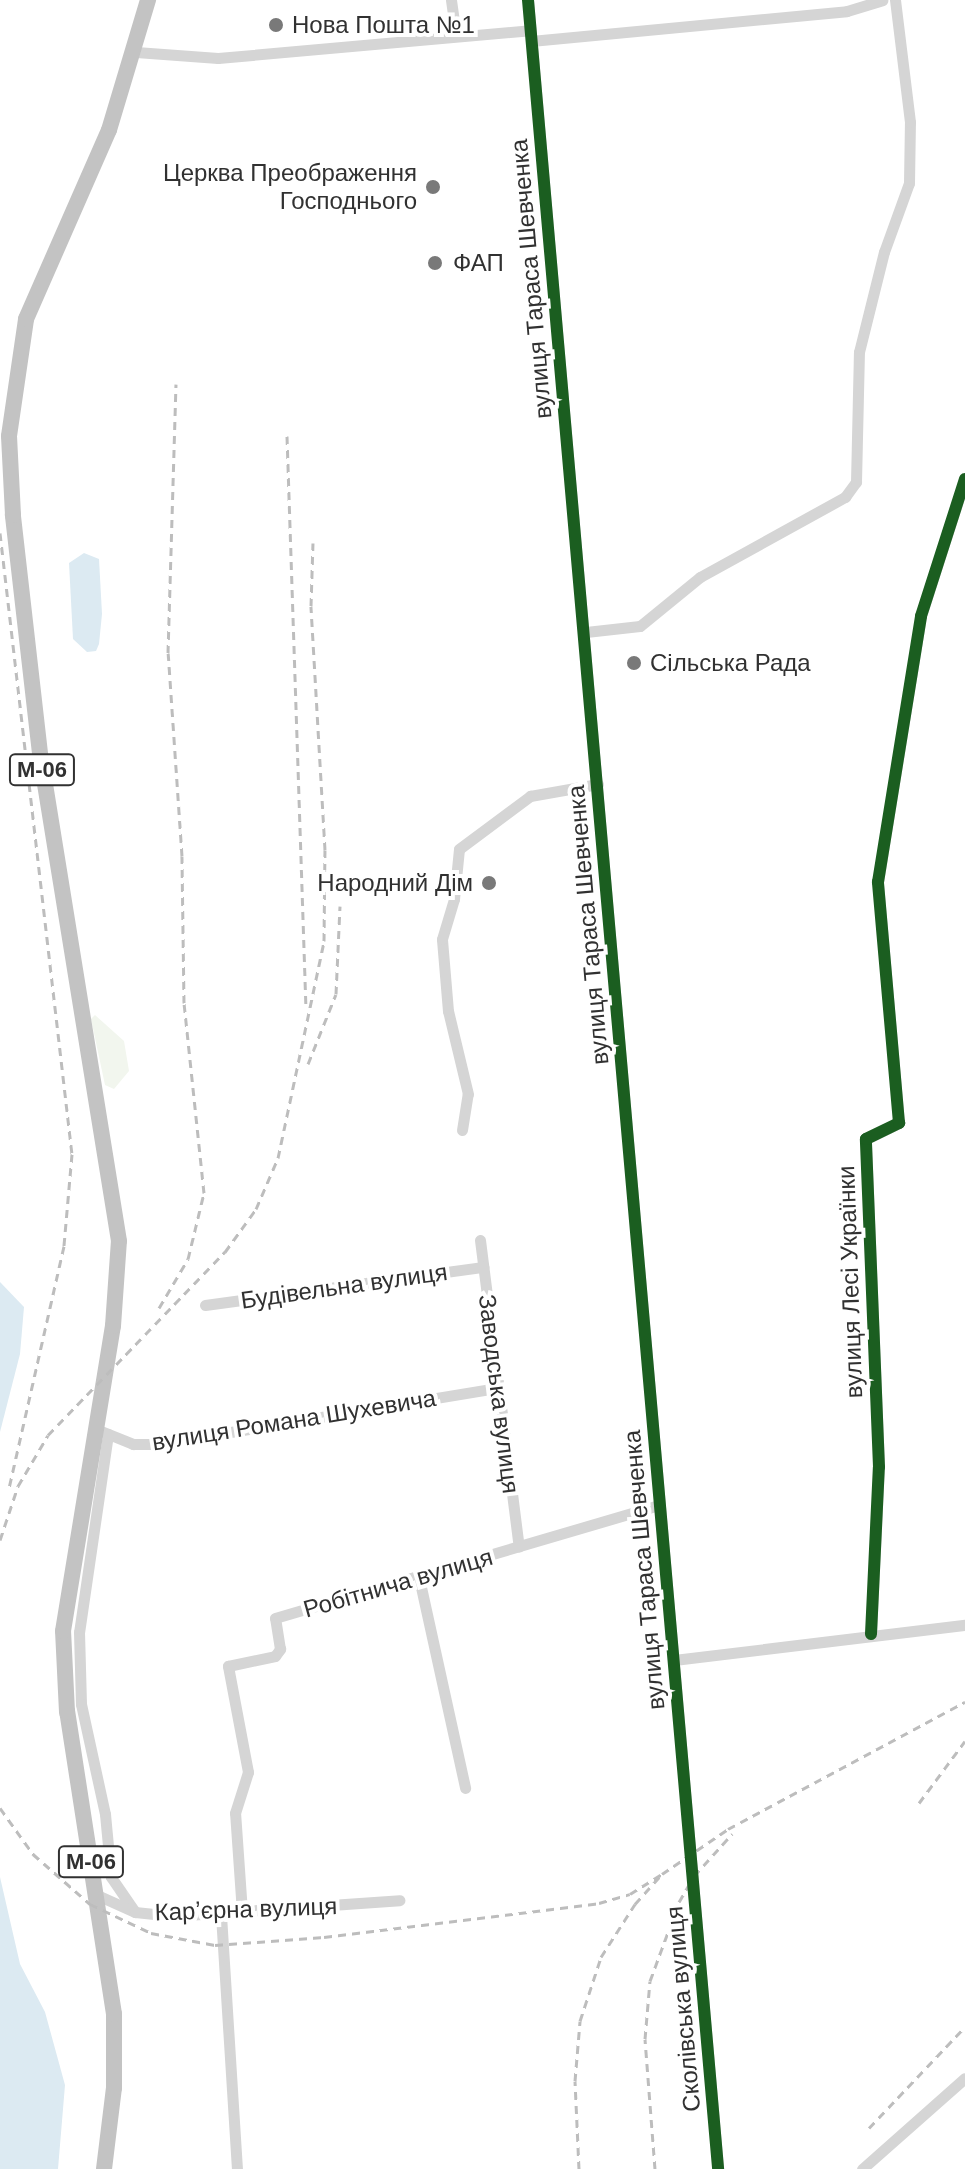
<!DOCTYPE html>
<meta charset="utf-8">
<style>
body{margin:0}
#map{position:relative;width:965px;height:2169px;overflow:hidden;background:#fff;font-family:Helvetica,sans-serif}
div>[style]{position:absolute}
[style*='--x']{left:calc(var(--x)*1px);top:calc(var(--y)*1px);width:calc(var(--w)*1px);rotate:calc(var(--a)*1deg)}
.green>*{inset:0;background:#f2f6ee}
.water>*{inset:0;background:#dceaf2}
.minor>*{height:11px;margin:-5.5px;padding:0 5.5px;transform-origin:5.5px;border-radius:5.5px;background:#d5d5d5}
.highway>*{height:16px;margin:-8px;padding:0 8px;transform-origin:8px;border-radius:8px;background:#c3c3c3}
.rail>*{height:3px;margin-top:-1.5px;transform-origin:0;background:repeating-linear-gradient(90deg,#bdbdbd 0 8px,transparent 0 14px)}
.cycleway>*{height:12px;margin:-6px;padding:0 6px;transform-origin:6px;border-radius:6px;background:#1b5e20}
.dots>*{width:22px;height:22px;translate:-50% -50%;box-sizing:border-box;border:4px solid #fff;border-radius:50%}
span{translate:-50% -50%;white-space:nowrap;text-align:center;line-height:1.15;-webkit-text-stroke:8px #fff;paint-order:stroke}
.shield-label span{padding:2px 6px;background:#fff;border:2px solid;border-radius:6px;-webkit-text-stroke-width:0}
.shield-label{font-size:22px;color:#313131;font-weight:700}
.poi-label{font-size:24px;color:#313131}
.left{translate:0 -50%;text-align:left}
.right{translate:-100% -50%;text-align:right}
.street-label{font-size:24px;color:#313131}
</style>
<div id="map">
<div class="green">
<div style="clip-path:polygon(95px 1015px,124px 1041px,129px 1071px,114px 1089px,105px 1085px,91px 1019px)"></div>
</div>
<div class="water">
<div style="clip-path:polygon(84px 553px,99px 559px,102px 614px,99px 644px,96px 651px,87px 652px,73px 639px,69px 563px)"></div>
<div style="clip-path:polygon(0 1282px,24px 1307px,20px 1354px,0 1432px)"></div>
<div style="clip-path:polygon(0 1877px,20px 1964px,45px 2012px,65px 2085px,58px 2169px,0 2169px)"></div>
</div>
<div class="minor">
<div style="--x:451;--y:0;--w:35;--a:82"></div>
<div style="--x:528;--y:0;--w:2177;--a:84.99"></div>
<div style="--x:531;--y:41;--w:317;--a:-5.4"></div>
<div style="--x:847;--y:11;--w:37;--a:-17"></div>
<div style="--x:136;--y:52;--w:82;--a:4.2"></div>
<div style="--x:218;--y:58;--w:313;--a:-5.1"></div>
<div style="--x:586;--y:632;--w:54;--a:-6.3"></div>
<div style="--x:640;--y:626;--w:77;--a:-39.2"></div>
<div style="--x:700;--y:577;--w:166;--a:-28.9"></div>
<div style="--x:845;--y:497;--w:19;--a:-54"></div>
<div style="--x:856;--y:482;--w:130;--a:-88.7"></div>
<div style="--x:859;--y:352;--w:103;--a:-76"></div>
<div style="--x:884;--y:252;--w:73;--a:-70.1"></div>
<div style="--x:909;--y:183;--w:61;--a:-89.1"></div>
<div style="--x:910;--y:122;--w:123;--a:-97"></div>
<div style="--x:462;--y:1130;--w:36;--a:-81"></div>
<div style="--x:468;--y:1094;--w:85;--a:-103.5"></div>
<div style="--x:448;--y:1011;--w:72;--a:-94.8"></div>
<div style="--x:442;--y:939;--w:42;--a:-73.3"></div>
<div style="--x:454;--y:899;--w:50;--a:-84.3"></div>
<div style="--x:459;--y:849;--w:89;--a:-36.7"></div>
<div style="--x:530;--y:796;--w:69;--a:-10"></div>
<div style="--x:480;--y:1240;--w:309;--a:82.8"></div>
<div style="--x:205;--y:1305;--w:281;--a:-7.8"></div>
<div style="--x:101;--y:1431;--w:35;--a:22"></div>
<div style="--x:133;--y:1444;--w:25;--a:0"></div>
<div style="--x:158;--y:1444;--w:344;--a:-9.4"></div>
<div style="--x:108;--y:1434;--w:200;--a:98.3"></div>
<div style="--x:79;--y:1632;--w:72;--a:88.4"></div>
<div style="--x:81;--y:1704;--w:113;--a:77.7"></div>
<div style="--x:105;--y:1814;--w:63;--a:84.6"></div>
<div style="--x:111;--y:1877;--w:42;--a:55.6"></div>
<div style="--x:419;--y:1578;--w:215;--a:77.6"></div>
<div style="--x:871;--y:1634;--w:167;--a:-87.3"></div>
<div style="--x:879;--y:1467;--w:328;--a:-92.3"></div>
<div style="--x:866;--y:1139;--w:37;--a:-26"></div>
<div style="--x:899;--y:1123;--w:242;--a:-95"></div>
<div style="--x:878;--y:882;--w:269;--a:-80.8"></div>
<div style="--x:921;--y:616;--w:144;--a:-72.2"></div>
<div style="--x:674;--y:1660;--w:293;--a:-6.9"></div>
<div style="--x:97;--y:1895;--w:42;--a:24.1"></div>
<div style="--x:135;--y:1912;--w:38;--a:6"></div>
<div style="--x:173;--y:1916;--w:227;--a:-4"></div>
<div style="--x:242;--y:1912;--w:99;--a:-94"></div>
<div style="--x:235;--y:1813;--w:43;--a:-72.4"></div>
<div style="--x:248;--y:1772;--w:108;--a:-100.7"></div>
<div style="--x:228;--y:1666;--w:48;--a:-12"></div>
<div style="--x:275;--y:1656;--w:9;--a:-54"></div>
<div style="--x:280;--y:1649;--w:31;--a:-99"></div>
<div style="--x:275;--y:1618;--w:401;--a:-16.4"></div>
<div style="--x:221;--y:1915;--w:255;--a:86.4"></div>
<div style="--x:862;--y:2169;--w:137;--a:-41.5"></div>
</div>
<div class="highway">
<div style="--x:104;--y:2169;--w:82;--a:-83"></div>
<div style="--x:114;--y:2088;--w:74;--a:-90"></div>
<div style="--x:114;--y:2014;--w:306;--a:-98.8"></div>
<div style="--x:67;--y:1712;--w:81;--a:-92.8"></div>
<div style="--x:63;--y:1631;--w:309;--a:-80.7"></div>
<div style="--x:113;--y:1326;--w:85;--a:-86"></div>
<div style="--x:119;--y:1241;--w:485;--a:-99.2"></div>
<div style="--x:41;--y:762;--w:249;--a:-96.5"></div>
<div style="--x:13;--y:515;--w:79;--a:-92.9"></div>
<div style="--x:9;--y:436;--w:118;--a:-81.7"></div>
<div style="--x:26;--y:319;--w:206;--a:-66.3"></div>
<div style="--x:109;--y:130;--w:136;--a:-73.3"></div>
</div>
<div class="rail">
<div style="--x:287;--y:436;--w:572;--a:88.1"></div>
<div style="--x:0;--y:533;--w:625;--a:83.39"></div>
<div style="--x:72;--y:1154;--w:92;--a:95"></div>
<div style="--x:64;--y:1246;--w:249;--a:102.8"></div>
<div style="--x:308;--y:1064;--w:75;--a:-68.2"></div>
<div style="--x:336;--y:994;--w:88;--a:-87.4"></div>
<div style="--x:159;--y:1308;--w:57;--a:-59.4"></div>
<div style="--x:188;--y:1259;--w:68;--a:-76.4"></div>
<div style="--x:204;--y:1193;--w:191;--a:-96"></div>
<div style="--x:184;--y:1003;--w:147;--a:-90.8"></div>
<div style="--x:182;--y:856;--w:203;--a:-93.9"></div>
<div style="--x:168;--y:653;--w:269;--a:-88.3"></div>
<div style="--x:0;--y:1540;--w:57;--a:-71.6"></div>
<div style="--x:18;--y:1486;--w:59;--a:-59.5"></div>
<div style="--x:48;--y:1435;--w:255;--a:-46"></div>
<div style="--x:225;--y:1252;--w:53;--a:-54.2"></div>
<div style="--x:256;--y:1209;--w:56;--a:-66.7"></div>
<div style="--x:278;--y:1158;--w:222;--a:-78"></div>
<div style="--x:324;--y:941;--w:91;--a:-89.4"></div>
<div style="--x:325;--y:850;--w:244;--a:-93.3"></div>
<div style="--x:311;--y:606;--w:63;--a:-88.2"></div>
<div style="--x:919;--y:1803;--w:77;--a:-53.4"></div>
<div style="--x:0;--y:1808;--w:57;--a:54.3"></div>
<div style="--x:33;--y:1854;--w:76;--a:41.3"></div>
<div style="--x:90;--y:1904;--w:68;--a:25.4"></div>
<div style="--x:151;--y:1933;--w:65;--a:10.6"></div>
<div style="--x:215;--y:1945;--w:109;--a:-4.2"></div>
<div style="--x:324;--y:1937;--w:277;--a:-7"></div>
<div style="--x:599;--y:1903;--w:32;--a:-16"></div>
<div style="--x:630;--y:1894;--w:38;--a:-32"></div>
<div style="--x:869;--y:2128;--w:139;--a:-46.5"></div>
<div style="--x:579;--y:2169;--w:88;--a:-92.6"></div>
<div style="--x:575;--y:2081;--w:60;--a:-85.2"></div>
<div style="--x:580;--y:2021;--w:67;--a:-71.8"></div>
<div style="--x:601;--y:1957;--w:63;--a:-57.3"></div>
<div style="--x:635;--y:1904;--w:40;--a:-48"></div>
<div style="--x:662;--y:1874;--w:80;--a:-34.3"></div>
<div style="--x:728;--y:1829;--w:269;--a:-28.2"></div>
<div style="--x:655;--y:2169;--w:130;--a:-94.4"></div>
<div style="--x:645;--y:2039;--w:58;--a:-85.1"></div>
<div style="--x:650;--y:1981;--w:84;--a:-69.8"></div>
<div style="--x:679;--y:1902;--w:30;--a:-60"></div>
<div style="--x:694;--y:1876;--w:57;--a:-47.9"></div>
</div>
<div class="cycleway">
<div style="--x:528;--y:0;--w:2177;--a:84.99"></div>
<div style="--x:871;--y:1634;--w:167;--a:-87.3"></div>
<div style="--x:879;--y:1467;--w:328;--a:-92.3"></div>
<div style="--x:866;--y:1139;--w:37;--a:-26"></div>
<div style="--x:899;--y:1123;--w:242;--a:-95"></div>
<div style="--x:878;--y:882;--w:269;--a:-80.8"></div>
<div style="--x:921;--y:616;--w:144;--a:-72.2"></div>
</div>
<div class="dots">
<div style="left:276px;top:25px;background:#797979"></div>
<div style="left:433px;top:187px;background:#797979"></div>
<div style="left:435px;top:263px;background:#797979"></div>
<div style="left:634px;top:663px;background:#797979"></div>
<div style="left:489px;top:883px;background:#797979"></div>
</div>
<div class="shield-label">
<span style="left:42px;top:770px">М-06</span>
<span style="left:91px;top:1862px">М-06</span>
</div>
<div class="poi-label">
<span class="left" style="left:292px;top:25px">Нова Пошта №1</span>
<span class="right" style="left:417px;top:187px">Церква Преображення<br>Господнього</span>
<span class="left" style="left:453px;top:263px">ФАП</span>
<span class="left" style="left:650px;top:663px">Сільська Рада</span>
<span class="right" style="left:473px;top:883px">Народний Дім</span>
</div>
<div class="street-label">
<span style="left:531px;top:279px;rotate:-95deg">вулиця Тараса Шевченка</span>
<span style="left:588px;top:925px;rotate:-95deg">вулиця Тараса Шевченка</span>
<span style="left:850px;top:1282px;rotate:-92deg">вулиця Лесі Українки</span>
<span style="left:344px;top:1286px;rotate:-8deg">Будівельна вулиця</span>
<span style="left:499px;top:1394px;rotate:83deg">Заводська вулиця</span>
<span style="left:294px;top:1420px;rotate:-9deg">вулиця Романа Шухевича</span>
<span style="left:644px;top:1570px;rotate:-95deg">вулиця Тараса Шевченка</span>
<span style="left:398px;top:1583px;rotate:-16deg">Робітнича вулиця</span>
<span style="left:246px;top:1909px;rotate:-2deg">Карʼєрна вулиця</span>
<span style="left:683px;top:2009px;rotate:-95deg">Сколівська вулиця</span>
</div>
</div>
